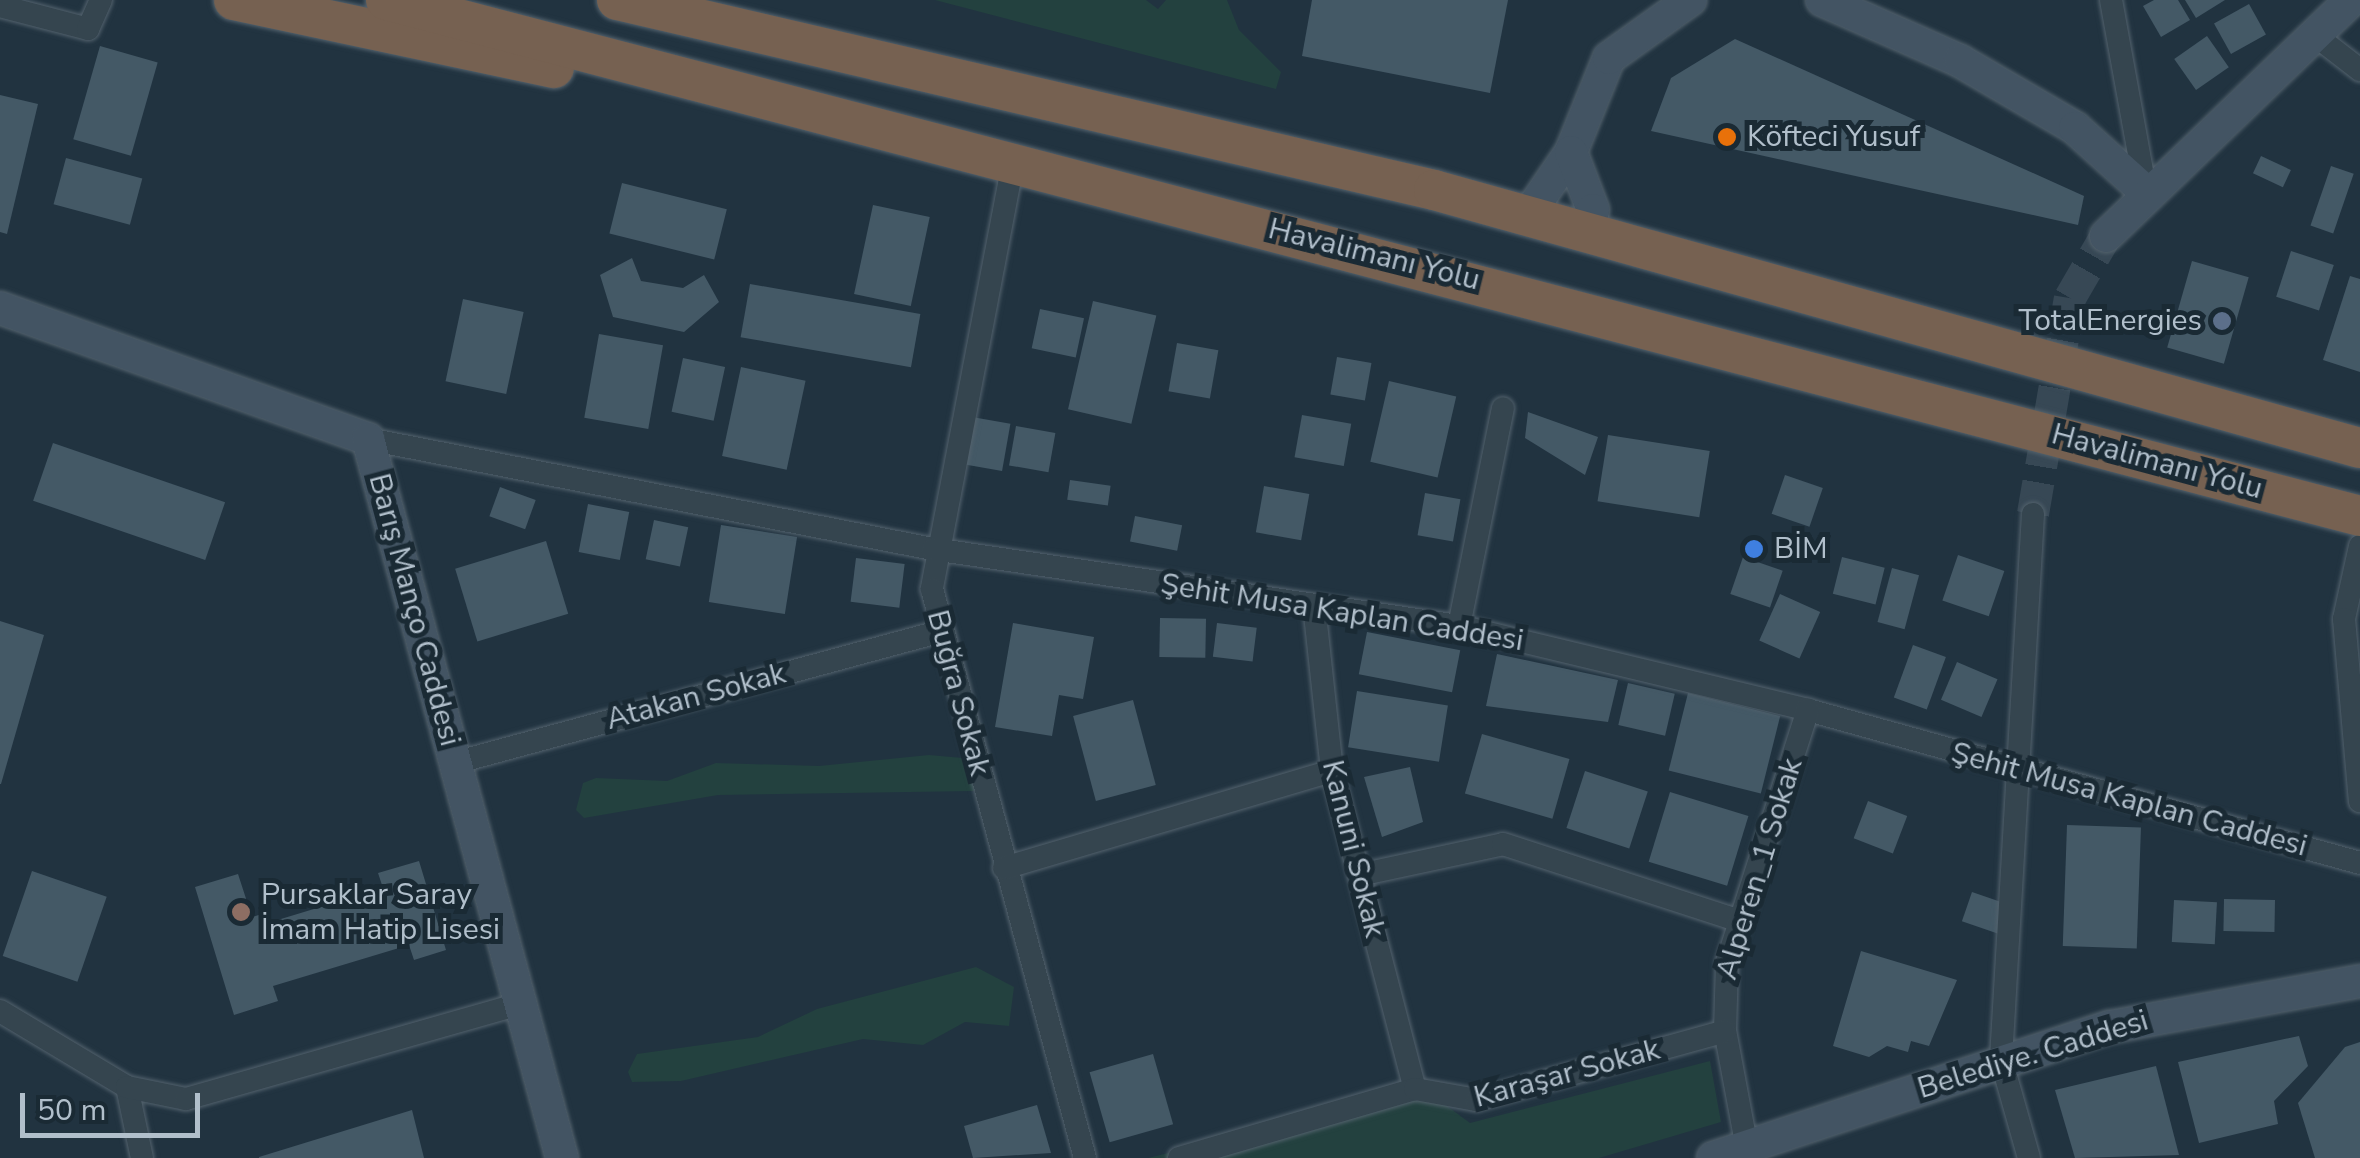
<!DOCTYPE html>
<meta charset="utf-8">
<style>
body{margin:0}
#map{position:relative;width:2360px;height:1158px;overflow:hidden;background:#213340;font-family:"Nunito Sans",sans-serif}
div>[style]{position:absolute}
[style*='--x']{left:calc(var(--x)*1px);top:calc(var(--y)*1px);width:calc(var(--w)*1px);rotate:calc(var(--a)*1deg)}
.green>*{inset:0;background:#23413f}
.building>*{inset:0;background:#445966;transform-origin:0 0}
.secondary-tunnel>*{height:32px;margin-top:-16px;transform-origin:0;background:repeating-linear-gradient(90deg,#374855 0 32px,transparent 0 48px)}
.roads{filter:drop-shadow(0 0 2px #53626d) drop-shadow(0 0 2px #53626d)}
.street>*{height:22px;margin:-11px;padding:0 11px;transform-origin:11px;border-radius:11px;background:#35454f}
.secondary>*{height:32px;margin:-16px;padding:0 16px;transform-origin:16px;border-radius:16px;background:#435463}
.highway>*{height:40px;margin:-20px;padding:0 20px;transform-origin:20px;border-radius:20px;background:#766151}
.dots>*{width:28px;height:28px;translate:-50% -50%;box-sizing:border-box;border:5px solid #1a2a34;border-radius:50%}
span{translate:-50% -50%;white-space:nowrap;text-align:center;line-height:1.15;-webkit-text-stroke:10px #1a2a34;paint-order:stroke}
.poi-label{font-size:30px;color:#b1bfcb}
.left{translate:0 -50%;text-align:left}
.right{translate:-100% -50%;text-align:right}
.street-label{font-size:30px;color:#b1bfcb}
.scale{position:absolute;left:20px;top:1093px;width:180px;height:45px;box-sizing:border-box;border:5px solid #b1bfcb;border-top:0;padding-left:12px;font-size:30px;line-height:35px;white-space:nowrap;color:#b1bfcb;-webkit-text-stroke:8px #1a2a34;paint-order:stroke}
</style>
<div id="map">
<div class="green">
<div style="clip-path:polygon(935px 0,1146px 0,1158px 9px,1166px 0,1227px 0,1239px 30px,1281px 72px,1276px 89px)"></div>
<div style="clip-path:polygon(929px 755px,974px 759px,974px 791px,718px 795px,584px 818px,576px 810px,583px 783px,596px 778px,667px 781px,716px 763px,819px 766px)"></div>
<div style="clip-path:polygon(976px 967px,1014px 987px,1009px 1026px,965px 1022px,923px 1045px,863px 1039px,681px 1081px,632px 1082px,628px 1072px,637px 1054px,758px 1037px,817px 1009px)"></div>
<div style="clip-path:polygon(1710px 1061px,1721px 1122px,1599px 1158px,1148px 1158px,1425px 1090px,1470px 1123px)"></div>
</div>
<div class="building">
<div style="clip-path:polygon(1312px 0,1508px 0,1490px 93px,1302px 56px)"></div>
<div style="clip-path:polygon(2154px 0,2178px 0,2190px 20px,2161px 37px,2143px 6px)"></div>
<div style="clip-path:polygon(2185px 0,2225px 0,2196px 18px)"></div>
<div style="left:2249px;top:4px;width:35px;height:40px;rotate:61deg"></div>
<div style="left:2207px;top:36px;width:38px;height:40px;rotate:55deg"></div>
<div style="clip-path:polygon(1735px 39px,2084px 196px,2078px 225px,1651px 131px,1671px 78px)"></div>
<div style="left:100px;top:46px;width:60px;height:97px;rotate:16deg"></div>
<div style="clip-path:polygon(0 95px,38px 104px,7px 234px,0 232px)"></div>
<div style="left:2261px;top:156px;width:33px;height:19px;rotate:25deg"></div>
<div style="left:66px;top:158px;width:79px;height:48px;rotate:15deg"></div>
<div style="left:2331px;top:166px;width:24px;height:63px;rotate:19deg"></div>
<div style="left:622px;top:183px;width:108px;height:52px;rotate:14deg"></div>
<div style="left:873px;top:205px;width:58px;height:91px;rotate:12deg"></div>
<div style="left:2291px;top:251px;width:45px;height:48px;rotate:18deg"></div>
<div style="clip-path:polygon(632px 258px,641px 281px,683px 288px,704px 275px,719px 302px,684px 332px,613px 317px,600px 275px)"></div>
<div style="left:2192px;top:261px;width:59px;height:90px;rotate:16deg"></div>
<div style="clip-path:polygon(2350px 276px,2360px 279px,2360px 372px,2323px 360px)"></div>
<div style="left:750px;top:284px;width:173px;height:54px;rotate:10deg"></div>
<div style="left:463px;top:299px;width:62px;height:84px;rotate:12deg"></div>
<div style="left:1093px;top:301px;width:65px;height:111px;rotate:13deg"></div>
<div style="left:1040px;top:309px;width:45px;height:40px;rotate:12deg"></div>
<div style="left:599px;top:334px;width:65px;height:85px;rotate:10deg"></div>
<div style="left:1177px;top:343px;width:42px;height:49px;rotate:10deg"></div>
<div style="left:1337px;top:357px;width:35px;height:38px;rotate:10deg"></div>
<div style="left:683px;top:358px;width:43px;height:55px;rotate:12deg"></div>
<div style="left:741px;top:367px;width:66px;height:91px;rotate:12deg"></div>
<div style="left:1389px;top:381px;width:69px;height:83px;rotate:13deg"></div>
<div style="clip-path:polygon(1528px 412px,1598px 437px,1585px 475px,1525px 438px)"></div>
<div style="left:1302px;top:415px;width:50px;height:43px;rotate:10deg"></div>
<div style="left:972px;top:417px;width:39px;height:48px;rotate:10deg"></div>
<div style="left:1016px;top:426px;width:40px;height:40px;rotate:10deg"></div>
<div style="left:1608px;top:435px;width:103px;height:67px;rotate:9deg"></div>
<div style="left:53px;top:443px;width:182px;height:61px;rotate:19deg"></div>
<div style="left:1785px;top:475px;width:40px;height:41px;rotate:19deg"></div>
<div style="left:1070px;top:480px;width:41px;height:20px;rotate:8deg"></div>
<div style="left:1264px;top:486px;width:46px;height:47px;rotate:10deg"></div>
<div style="left:500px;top:487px;width:38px;height:31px;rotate:20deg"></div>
<div style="left:1425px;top:493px;width:36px;height:43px;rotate:10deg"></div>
<div style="left:588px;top:504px;width:42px;height:49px;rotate:11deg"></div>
<div style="left:1135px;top:516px;width:48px;height:26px;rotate:11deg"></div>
<div style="left:654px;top:520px;width:35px;height:40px;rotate:12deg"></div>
<div style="left:721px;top:525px;width:77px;height:78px;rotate:9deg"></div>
<div style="left:546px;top:541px;width:76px;height:95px;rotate:73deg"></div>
<div style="left:1958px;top:555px;width:49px;height:48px;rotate:19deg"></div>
<div style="left:1743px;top:557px;width:42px;height:39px;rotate:19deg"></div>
<div style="left:1842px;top:557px;width:44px;height:38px;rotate:14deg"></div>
<div style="left:856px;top:558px;width:49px;height:44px;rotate:7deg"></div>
<div style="left:1892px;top:568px;width:28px;height:56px;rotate:15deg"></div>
<div style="left:1780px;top:594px;width:44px;height:51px;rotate:24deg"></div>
<div style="left:1160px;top:618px;width:46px;height:39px;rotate:1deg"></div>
<div style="clip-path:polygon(0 621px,44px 635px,1px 784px,0 784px)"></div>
<div style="clip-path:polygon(1013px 623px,1094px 637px,1083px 699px,1059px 695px,1052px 736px,995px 727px)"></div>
<div style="left:1217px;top:623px;width:40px;height:34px;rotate:7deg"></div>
<div style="left:1367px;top:632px;width:95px;height:43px;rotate:11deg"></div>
<div style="left:1913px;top:645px;width:35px;height:56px;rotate:20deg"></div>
<div style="clip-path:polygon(1497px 654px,1618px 680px,1608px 722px,1486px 706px)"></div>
<div style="left:1957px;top:662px;width:44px;height:41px;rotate:23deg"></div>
<div style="left:1628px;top:683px;width:48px;height:43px;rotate:13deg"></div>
<div style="left:1357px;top:691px;width:92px;height:57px;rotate:9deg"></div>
<div style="left:1688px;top:693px;width:95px;height:80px;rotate:14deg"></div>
<div style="left:1133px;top:700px;width:88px;height:62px;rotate:75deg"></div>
<div style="left:1482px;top:734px;width:91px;height:62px;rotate:16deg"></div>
<div style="clip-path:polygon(1410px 767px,1423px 822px,1382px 837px,1364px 777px)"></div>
<div style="left:1585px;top:771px;width:66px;height:60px;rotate:18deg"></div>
<div style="left:1670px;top:792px;width:82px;height:73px;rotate:17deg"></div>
<div style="left:1868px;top:801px;width:42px;height:40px;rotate:21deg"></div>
<div style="left:2067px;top:825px;width:74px;height:121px;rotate:2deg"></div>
<div style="clip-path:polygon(419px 861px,446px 950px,414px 960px,409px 945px,273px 986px,278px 1001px,234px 1015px,195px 887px,238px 874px,252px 917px,268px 912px,271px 922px,383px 888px,378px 873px)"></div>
<div style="left:32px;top:871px;width:79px;height:90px;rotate:19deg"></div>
<div style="left:1972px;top:892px;width:40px;height:31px;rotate:19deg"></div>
<div style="left:2224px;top:899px;width:51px;height:32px;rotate:1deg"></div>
<div style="left:2174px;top:900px;width:43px;height:42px;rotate:3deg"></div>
<div style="clip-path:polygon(1861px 951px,1957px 980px,1929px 1046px,1911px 1041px,1908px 1052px,1887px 1046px,1869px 1057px,1833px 1046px)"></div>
<div style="clip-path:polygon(2299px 1036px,2308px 1066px,2274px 1101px,2278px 1124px,2199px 1143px,2178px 1062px)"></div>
<div style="clip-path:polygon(2360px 1042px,2360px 1158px,2315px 1158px,2298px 1103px,2345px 1047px)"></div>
<div style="left:1153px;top:1054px;width:73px;height:66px;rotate:74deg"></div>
<div style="clip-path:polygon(2156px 1066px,2179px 1155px,2075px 1158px,2055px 1090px)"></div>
<div style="clip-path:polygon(1037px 1105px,1051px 1153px,973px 1158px,964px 1126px)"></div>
<div style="clip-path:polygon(412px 1110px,424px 1158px,259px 1158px,259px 1157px)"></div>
</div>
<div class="secondary-tunnel">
<div style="--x:2033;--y:514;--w:219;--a:-80.3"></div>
<div style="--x:2070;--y:298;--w:72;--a:-59.9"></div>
</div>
<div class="roads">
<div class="street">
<div style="--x:2111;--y:0;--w:195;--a:79.7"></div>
<div style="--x:0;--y:6;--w:91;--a:14.6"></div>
<div style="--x:88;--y:29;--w:32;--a:-66"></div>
<div style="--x:2316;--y:36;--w:56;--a:37.7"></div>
<div style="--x:1013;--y:163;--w:434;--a:100.8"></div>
<div style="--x:932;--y:589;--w:589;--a:74.95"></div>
<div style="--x:368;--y:439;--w:576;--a:11.02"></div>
<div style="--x:933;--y:549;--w:532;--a:8.33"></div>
<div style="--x:1459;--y:626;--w:359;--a:13.5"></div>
<div style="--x:1808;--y:710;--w:573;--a:15.49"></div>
<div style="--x:2360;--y:546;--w:75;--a:102.4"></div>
<div style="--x:2344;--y:619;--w:183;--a:85"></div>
<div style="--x:1314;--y:605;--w:167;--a:83.8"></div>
<div style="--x:1332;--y:771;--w:329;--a:75.4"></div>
<div style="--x:1459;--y:626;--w:222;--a:-78.6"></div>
<div style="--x:454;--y:763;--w:501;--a:-15.14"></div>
<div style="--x:1004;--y:868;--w:342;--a:-16.5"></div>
<div style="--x:1359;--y:875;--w:147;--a:-12.1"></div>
<div style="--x:1503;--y:844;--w:249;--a:18"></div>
<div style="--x:0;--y:1011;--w:148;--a:30.9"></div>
<div style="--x:127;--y:1087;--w:73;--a:78.1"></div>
<div style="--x:127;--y:1087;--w:60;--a:11.5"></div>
<div style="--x:186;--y:1099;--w:349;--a:-15.9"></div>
<div style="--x:1747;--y:1148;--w:119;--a:-100.6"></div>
<div style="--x:1725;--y:1031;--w:69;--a:-88.3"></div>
<div style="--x:1727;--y:962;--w:265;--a:-72.2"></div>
<div style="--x:1179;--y:1158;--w:246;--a:-16.3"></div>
<div style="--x:1415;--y:1089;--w:63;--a:10.1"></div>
<div style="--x:1477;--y:1100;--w:257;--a:-15.5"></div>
<div style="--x:2029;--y:1158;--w:103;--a:-105.8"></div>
<div style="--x:2001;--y:1059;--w:546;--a:-86.64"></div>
</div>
<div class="secondary">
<div style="--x:1822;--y:0;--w:151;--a:23.8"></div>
<div style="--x:1960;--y:61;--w:133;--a:30.2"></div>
<div style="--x:2075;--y:128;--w:96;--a:42"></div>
<div style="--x:1571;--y:152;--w:101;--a:-68"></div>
<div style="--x:1609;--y:58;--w:100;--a:-35.6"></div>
<div style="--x:1528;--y:215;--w:76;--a:-55.7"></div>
<div style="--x:1571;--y:152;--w:62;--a:69.2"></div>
<div style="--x:1593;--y:210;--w:21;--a:104"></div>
<div style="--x:2106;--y:236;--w:340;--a:-43.9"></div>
<div style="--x:0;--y:308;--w:391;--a:19.6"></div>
<div style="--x:368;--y:439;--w:745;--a:74.9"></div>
<div style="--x:1713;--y:1158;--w:418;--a:-18.3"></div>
<div style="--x:2110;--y:1027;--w:254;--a:-10.4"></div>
</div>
<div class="highway">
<div style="--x:234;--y:0;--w:327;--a:12"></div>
<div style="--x:386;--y:0;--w:2040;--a:14.65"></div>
<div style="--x:617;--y:0;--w:839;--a:13.09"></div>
<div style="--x:1434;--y:190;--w:961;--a:15.57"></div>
</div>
</div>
<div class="dots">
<div style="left:1727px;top:137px;background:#e8710a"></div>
<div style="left:2222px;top:321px;background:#5c6f8a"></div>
<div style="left:1754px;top:549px;background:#3f7fe0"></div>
<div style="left:241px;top:912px;background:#8d6e63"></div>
</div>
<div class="poi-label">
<span class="left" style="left:1747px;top:137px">Köfteci Yusuf</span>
<span class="right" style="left:2202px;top:321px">TotalEnergies</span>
<span class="left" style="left:1774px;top:549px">BİM</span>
<span class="left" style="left:261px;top:912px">Pursaklar Saray<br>İmam Hatip Lisesi</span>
</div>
<div class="street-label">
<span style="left:1374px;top:255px;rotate:14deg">Havalimanı Yolu</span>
<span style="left:2157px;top:462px;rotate:15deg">Havalimanı Yolu</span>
<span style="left:414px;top:610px;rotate:75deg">Barış Manço Caddesi</span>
<span style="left:1342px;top:613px;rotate:9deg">Şehit Musa Kaplan Caddesi</span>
<span style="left:958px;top:693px;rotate:75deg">Buğra Sokak</span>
<span style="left:696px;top:697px;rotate:-15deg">Atakan Sokak</span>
<span style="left:2129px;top:800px;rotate:15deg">Şehit Musa Kaplan Caddesi</span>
<span style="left:1353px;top:849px;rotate:76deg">Kanuni Sokak</span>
<span style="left:1760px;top:869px;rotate:-73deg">Alperen_1 Sokak</span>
<span style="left:2033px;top:1055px;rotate:-17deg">Belediye. Caddesi</span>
<span style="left:1567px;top:1074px;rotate:-15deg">Karaşar Sokak</span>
</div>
<div class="scale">50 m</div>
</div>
